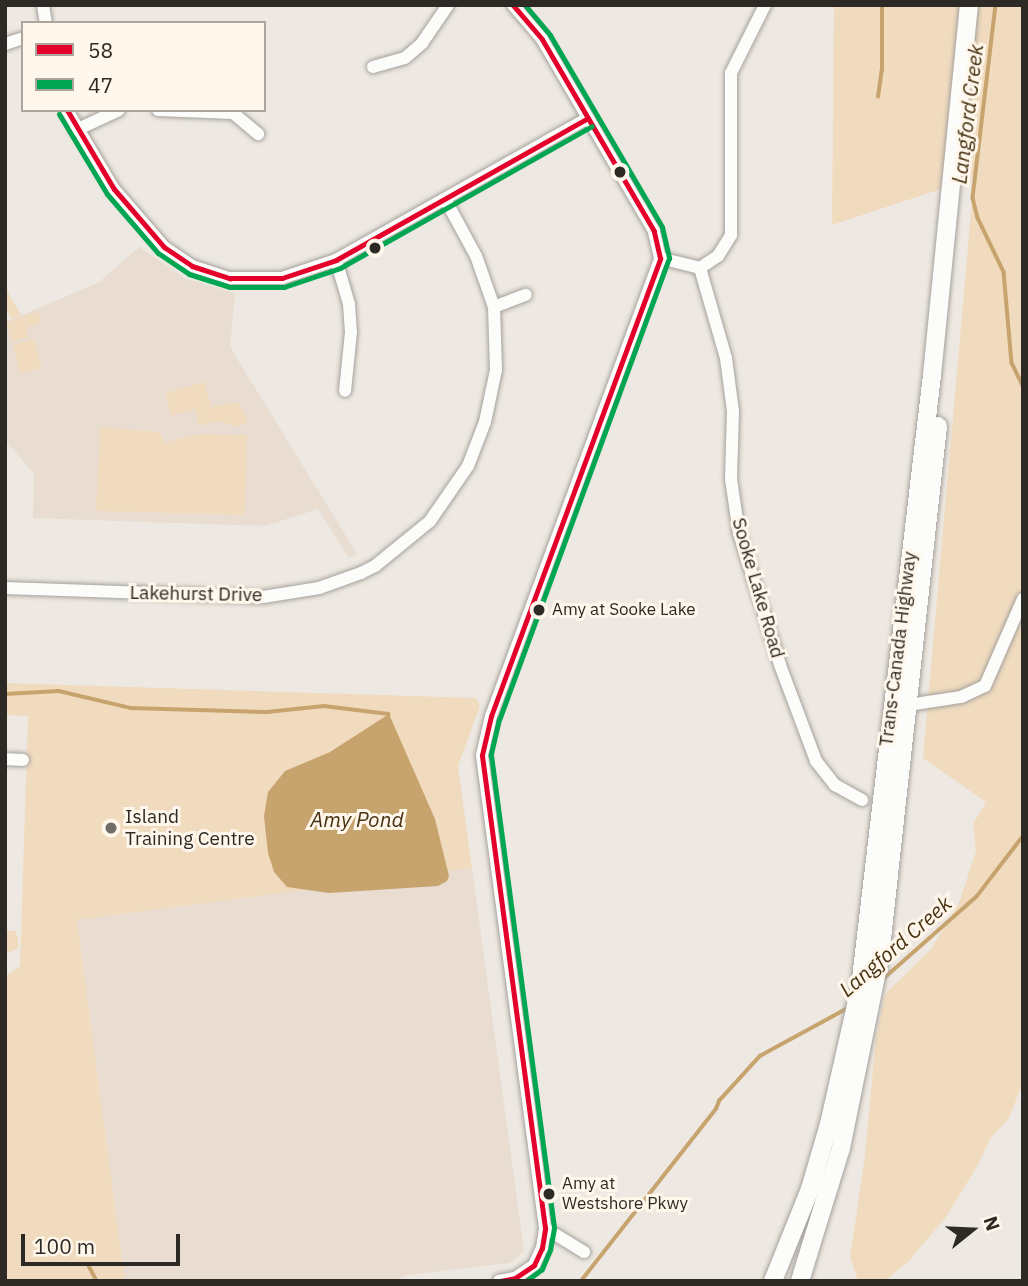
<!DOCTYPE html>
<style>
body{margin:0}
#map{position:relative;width:1028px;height:1286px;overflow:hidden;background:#ede8e1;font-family:"IBM Plex Sans",sans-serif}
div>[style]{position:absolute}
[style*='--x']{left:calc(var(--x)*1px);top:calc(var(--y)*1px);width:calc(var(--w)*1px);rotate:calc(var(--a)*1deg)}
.built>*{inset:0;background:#e8ddd0}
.green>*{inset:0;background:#f0dbbf;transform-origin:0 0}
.water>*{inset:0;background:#c7a36d}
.stream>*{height:3.5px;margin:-1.75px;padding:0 1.75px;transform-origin:1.75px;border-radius:1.75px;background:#c7a36d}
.roads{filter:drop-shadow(0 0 2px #a5a19c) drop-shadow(0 0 2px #a5a19c)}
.minor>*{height:12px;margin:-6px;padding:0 6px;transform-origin:6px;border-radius:6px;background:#fcfcfa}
.highway>*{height:18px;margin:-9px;padding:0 9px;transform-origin:9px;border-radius:9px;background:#fcfcfa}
.bus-1>*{height:5px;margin:-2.5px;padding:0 2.5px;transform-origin:2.5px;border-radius:2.5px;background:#e4002b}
.bus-2>*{height:5px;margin:-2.5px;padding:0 2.5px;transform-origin:2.5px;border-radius:2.5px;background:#00a651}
.dots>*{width:19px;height:19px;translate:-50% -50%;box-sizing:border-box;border:4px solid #fff7eb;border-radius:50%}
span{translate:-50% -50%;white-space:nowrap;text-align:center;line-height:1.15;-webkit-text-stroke:6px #fff7eb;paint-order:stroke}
.bus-label{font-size:17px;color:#2d2924}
.left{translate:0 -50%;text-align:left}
.street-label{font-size:19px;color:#2d2924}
.poi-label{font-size:19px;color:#2d2924}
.water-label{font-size:21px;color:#473211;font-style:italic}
.frame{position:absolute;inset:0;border:7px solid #2d2924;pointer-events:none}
.legend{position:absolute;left:21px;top:21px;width:245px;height:91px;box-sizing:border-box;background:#fff7eb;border:2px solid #aba59b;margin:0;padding:9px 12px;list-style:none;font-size:21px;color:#2d2924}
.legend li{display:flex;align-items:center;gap:14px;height:35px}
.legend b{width:35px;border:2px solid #aba59b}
.north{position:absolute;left:937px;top:1195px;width:70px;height:70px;-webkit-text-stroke:5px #fff7eb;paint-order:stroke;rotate:72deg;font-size:19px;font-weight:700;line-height:28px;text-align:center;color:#2d2924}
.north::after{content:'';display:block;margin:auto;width:24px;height:32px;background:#2d2924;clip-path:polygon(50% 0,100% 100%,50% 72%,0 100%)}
.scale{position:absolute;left:21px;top:1234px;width:159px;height:32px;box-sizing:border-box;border:4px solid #2d2924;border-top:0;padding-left:9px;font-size:21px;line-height:24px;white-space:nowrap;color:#2d2924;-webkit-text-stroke:5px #fff7eb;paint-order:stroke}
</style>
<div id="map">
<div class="built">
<div style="clip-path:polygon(139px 247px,186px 279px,235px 293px,230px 347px,357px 554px,349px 558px,318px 509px,265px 526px,33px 518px,34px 474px,5px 440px,5px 322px,98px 283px)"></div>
<div style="clip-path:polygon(472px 868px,524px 1251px,510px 1263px,407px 1275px,396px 1281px,125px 1281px,77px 920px)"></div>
</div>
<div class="green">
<div style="clip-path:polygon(834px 5px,1023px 5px,1023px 1082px,1009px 1118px,990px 1139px,979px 1163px,946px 1217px,908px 1262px,886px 1280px,879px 1281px,858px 1281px,850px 1257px,865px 1155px,876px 1038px,885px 994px,931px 949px,959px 903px,976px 851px,973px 824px,986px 802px,923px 758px,974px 178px,832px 225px)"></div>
<div style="clip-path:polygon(5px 287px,21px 315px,12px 319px,5px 307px)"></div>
<div style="clip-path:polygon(38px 311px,41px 322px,26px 328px,28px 337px,12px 342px,6px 323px)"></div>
<div style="left:34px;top:339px;width:30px;height:22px;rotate:75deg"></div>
<div style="clip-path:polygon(204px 382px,211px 405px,199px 409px,239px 402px,248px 423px,235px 427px,219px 421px,199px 426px,195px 409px,171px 416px,165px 393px)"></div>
<div style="clip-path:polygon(100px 427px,160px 432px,164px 443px,199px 434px,247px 435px,245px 515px,96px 511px)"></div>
<div style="clip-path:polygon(5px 683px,476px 698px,480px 706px,458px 766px,472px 868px,77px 920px,125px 1281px,5px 1281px,5px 976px,20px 966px,28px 716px,5px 715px)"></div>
<div style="clip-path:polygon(5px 931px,15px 931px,18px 937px,18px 949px,5px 954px)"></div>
</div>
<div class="water">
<div style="clip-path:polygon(389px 714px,435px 819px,449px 876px,447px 881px,438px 886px,329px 893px,287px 887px,274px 872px,268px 853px,264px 816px,268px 792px,285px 771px,330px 752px)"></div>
</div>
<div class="stream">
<div style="--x:996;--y:5;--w:194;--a:96.8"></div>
<div style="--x:973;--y:198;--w:21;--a:76"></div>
<div style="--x:978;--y:218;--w:60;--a:64.3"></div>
<div style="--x:1004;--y:272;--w:91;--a:85"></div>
<div style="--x:1012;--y:363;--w:25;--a:64"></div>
<div style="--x:878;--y:97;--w:27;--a:-82"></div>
<div style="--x:882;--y:70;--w:65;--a:-90"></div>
<div style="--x:5;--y:694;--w:54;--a:-3.2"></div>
<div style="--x:59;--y:691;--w:74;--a:13.3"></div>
<div style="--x:131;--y:708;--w:136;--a:1.7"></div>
<div style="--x:267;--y:712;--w:57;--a:-6"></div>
<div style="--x:324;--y:706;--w:65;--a:7"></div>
<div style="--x:883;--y:979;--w:125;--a:-41.4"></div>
<div style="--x:977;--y:896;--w:76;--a:-52.5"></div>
<div style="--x:88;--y:1264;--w:19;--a:62"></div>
<div style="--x:581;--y:1281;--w:219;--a:-51.9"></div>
<div style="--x:716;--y:1109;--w:9;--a:-69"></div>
<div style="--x:719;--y:1101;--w:61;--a:-47.7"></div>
<div style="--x:760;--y:1056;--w:100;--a:-28.6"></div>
</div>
<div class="roads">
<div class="minor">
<div style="--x:43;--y:5;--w:18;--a:81"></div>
<div style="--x:5;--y:44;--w:19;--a:-18"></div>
<div style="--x:373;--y:67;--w:33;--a:-16"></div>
<div style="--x:405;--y:58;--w:23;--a:-41"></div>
<div style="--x:422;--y:43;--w:46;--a:-55.6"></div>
<div style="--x:67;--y:110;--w:92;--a:59.3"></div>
<div style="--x:114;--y:189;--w:77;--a:49.2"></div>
<div style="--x:164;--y:247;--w:34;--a:34"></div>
<div style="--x:192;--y:266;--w:40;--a:18"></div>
<div style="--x:230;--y:278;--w:52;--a:0"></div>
<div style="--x:282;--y:278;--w:57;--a:-18.4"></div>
<div style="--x:336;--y:260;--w:289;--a:-29.4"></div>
<div style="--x:158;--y:110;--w:75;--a:2.3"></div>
<div style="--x:233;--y:113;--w:33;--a:40"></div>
<div style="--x:76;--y:130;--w:47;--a:-24.9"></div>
<div style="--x:660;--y:258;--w:41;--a:14"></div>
<div style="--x:700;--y:268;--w:22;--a:-34"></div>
<div style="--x:718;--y:256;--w:25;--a:-58"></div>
<div style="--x:731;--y:235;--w:162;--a:-90"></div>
<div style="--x:731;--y:73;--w:76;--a:-63.4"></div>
<div style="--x:336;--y:260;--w:46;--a:73.5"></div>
<div style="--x:349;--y:304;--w:28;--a:86"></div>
<div style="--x:351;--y:332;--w:59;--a:95.8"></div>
<div style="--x:700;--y:268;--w:94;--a:73.9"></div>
<div style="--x:726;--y:358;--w:53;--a:82.5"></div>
<div style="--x:733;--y:411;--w:68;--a:91.7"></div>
<div style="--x:731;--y:479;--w:55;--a:81.6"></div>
<div style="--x:739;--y:533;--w:138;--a:72.7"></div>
<div style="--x:780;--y:665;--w:103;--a:69.4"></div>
<div style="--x:816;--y:761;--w:31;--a:52"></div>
<div style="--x:835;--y:785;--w:31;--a:29"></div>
<div style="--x:494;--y:307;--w:34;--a:-21"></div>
<div style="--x:5;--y:588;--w:258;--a:2"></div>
<div style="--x:263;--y:597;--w:57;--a:-9.1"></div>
<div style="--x:319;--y:588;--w:45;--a:-19.7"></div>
<div style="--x:361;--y:573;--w:16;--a:-27"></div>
<div style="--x:375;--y:566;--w:71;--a:-39.3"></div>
<div style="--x:430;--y:521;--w:67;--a:-55.4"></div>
<div style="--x:468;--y:466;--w:47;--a:-68.9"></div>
<div style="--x:485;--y:422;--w:53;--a:-78.1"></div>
<div style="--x:496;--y:370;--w:63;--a:-91.8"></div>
<div style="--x:494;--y:307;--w:54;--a:-109.4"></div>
<div style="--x:476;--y:256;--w:65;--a:-118.5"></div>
<div style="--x:908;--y:705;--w:54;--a:-8.6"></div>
<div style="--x:961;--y:697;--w:26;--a:-25"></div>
<div style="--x:985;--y:686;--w:95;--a:-66.4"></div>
<div style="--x:5;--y:759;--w:18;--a:3"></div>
<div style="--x:545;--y:1228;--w:46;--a:31.6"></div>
<div style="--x:499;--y:1281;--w:16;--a:-11"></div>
<div style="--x:515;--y:1278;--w:23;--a:-34"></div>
<div style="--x:534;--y:1265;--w:19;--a:-65"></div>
<div style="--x:542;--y:1248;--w:20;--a:-81"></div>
<div style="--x:545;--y:1228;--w:477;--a:-97.6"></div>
<div style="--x:482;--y:755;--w:40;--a:-77"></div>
<div style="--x:491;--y:716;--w:488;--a:-69.7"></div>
<div style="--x:660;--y:258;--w:28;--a:-103"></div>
<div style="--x:654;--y:231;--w:222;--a:-120.3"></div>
<div style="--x:542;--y:39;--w:45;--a:-130.5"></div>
</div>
<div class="highway">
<div style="--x:773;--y:1281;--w:99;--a:-68.1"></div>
<div style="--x:810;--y:1189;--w:68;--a:-73.7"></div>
<div style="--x:829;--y:1124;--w:140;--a:-77.2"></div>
<div style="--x:860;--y:987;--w:616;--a:-83.29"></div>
<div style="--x:932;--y:375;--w:372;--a:-84.3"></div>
<div style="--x:800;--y:1281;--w:139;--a:-72.9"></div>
<div style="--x:841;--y:1148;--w:195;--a:-78.5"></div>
<div style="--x:880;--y:957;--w:534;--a:-83.77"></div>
</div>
</div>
<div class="bus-1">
<div style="--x:67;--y:110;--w:92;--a:59.3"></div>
<div style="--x:114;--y:189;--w:77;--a:49.2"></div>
<div style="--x:164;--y:247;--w:34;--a:34"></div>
<div style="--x:192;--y:266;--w:40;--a:18"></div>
<div style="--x:230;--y:278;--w:52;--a:0"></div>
<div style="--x:282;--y:278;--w:57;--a:-18.4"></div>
<div style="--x:336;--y:260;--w:289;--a:-29.4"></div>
<div style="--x:500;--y:1281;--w:15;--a:-11"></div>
<div style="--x:515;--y:1278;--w:23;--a:-34"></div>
<div style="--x:534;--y:1265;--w:19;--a:-65"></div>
<div style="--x:542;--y:1248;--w:20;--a:-81"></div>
<div style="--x:545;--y:1228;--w:477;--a:-97.6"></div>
<div style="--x:482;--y:755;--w:40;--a:-77"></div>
<div style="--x:491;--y:716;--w:488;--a:-69.7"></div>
<div style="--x:660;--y:258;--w:28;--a:-103"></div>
<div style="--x:654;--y:231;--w:222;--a:-120.3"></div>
<div style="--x:542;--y:39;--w:45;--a:-130.5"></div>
</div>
<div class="bus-2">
<div style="--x:525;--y:5;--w:39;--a:50"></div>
<div style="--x:550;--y:35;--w:222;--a:59.7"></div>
<div style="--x:662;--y:227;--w:32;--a:77"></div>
<div style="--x:669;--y:258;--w:491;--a:110.2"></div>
<div style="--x:499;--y:719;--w:37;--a:103"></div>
<div style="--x:491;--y:755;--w:477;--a:82.4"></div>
<div style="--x:554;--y:1228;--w:22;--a:100"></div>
<div style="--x:550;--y:1250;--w:21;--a:113"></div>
<div style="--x:542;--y:1269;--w:20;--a:143"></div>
<div style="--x:59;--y:114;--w:93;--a:59"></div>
<div style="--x:107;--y:194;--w:78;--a:49.2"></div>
<div style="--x:158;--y:253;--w:37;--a:34"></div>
<div style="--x:189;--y:274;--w:43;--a:17.6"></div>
<div style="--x:230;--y:287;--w:54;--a:0"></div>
<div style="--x:284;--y:287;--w:59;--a:-18.7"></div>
<div style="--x:340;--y:268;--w:289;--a:-29.4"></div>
</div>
<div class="dots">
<div style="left:620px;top:172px;background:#2d2924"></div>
<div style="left:375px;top:248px;background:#2d2924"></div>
<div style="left:539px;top:610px;background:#2d2924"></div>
<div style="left:111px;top:828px;background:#706c66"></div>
<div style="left:549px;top:1194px;background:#2d2924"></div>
</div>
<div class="bus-label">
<span class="left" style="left:552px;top:610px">Amy at Sooke Lake</span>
<span class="left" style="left:562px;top:1194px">Amy at<br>Westshore Pkwy</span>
</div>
<div class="street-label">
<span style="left:758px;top:588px;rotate:74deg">Sooke Lake Road</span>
<span style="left:196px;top:594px;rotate:1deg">Lakehurst Drive</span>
<span style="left:898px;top:649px;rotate:-83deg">Trans-Canada Highway</span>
</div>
<div class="poi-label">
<span class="left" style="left:125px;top:828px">Island<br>Training Centre</span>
</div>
<div class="water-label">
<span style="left:967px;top:114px;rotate:-83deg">Langford Creek</span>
<span style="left:357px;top:819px">Amy Pond</span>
<span style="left:895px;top:946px;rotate:-41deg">Langford Creek</span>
</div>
<div class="frame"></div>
<ul class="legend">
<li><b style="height:9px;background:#e4002b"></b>58</li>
<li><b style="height:9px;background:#00a651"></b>47</li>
</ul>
<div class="north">N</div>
<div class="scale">100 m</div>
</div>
